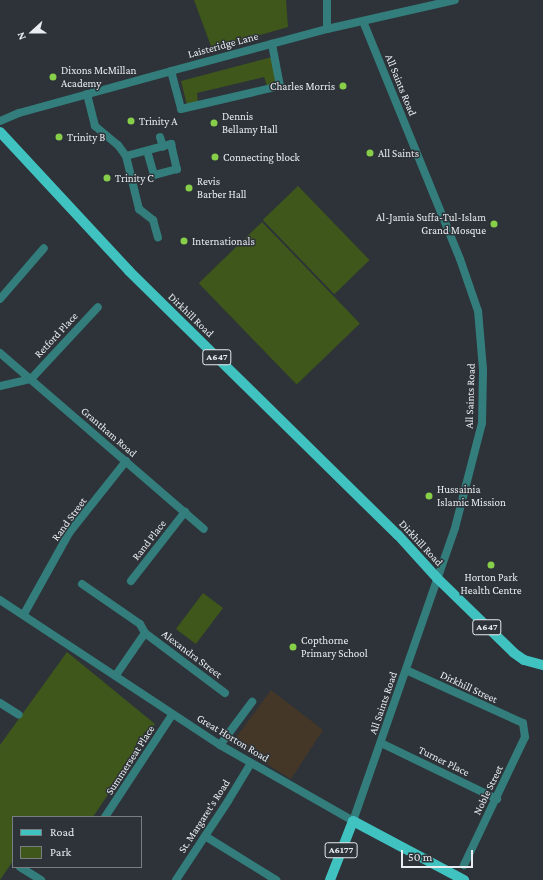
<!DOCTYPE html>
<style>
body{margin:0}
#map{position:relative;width:543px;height:880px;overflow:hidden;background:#2d3338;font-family:"Crimson Pro",serif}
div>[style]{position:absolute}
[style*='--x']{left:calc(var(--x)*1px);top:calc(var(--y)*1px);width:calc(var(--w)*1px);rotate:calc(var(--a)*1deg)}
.commercial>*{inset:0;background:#443728}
.green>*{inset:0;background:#3f571a;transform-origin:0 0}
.minor>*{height:8px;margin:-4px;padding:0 4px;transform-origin:4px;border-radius:4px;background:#337d7c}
.tertiary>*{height:8px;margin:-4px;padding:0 4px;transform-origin:4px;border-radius:4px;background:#337d7c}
.primary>*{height:10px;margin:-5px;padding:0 5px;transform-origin:5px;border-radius:5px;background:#40c2c1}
.dots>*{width:11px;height:11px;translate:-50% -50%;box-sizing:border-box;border:2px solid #2d3338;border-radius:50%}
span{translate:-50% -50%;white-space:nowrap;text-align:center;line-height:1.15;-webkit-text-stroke:3px #2d3338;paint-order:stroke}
.shield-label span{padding:1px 3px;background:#2d3338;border:1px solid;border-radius:3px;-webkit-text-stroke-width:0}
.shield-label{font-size:10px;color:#e9ecf0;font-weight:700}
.street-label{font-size:11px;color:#e9ecf0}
.poi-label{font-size:11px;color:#e9ecf0}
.left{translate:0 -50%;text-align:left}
.right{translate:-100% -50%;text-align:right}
.legend{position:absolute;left:12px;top:816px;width:130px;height:52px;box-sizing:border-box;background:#2d3338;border:1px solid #787d82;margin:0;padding:5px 7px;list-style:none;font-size:12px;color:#e9ecf0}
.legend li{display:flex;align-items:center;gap:8px;height:20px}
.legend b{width:20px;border:1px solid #787d82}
.north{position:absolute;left:12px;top:12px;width:40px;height:40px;-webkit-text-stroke:3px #2d3338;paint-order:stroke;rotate:249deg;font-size:11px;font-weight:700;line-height:16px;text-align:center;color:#e9ecf0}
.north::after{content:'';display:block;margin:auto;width:14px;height:18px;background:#e9ecf0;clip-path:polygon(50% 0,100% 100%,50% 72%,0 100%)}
.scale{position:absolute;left:401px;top:850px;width:72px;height:18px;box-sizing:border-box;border:2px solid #e9ecf0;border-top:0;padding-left:5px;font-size:12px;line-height:14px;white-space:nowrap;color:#e9ecf0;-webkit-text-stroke:3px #2d3338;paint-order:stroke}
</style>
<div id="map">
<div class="commercial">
<div style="clip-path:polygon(271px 690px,323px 730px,291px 779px,232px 743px)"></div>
</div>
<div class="green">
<div style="clip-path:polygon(194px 0,286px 0,288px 27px,212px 49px)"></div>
<div style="clip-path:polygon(272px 57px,278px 83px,267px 86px,264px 77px,197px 93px,198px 102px,187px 105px,181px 81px)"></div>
<div style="left:298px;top:186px;width:103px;height:49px;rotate:46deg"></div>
<div style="left:262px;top:222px;width:141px;height:88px;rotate:46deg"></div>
<div style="left:203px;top:593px;width:25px;height:45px;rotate:37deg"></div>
<div style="clip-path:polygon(67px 652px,155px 724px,93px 817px,13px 817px,13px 861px,0 880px,0 745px)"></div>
</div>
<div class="minor">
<div style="--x:327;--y:0;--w:29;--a:90"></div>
<div style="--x:171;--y:71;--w:39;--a:75"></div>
<div style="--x:181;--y:109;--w:102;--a:-13.1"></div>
<div style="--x:280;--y:86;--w:43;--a:-100.8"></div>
<div style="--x:87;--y:94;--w:33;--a:76"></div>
<div style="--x:95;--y:126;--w:30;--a:40"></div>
<div style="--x:118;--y:145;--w:14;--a:54"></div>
<div style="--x:126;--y:156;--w:55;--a:76.2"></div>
<div style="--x:139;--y:209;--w:18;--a:38"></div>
<div style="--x:153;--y:220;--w:18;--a:74"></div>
<div style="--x:0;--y:121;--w:21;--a:-23"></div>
<div style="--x:19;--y:113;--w:158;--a:-15.4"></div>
<div style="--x:171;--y:71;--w:162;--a:-15.1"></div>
<div style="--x:327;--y:29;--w:131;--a:-12.8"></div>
<div style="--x:160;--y:137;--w:10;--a:73"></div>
<div style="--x:126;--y:156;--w:47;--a:-14.9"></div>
<div style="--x:171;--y:144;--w:26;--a:77"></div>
<div style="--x:177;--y:169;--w:24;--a:165"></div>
<div style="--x:154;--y:175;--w:25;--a:-106"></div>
<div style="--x:0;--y:299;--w:67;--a:-49.2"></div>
<div style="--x:0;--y:353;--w:269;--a:40.8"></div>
<div style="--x:0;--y:386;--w:32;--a:-13"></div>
<div style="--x:31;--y:379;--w:98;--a:-47.1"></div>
<div style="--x:131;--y:581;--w:88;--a:-52"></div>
<div style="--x:82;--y:584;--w:70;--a:34.6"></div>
<div style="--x:140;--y:624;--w:10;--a:61"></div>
<div style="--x:24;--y:614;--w:93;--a:-60.9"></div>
<div style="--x:69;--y:533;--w:92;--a:-51.6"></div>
<div style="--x:406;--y:670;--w:128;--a:24.4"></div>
<div style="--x:523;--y:723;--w:14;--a:82"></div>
<div style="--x:525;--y:737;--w:142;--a:115.5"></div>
<div style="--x:116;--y:675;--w:51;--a:-55.4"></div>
<div style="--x:145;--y:633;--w:100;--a:36.9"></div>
<div style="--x:0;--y:703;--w:22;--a:32"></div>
<div style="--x:381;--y:743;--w:129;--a:25.8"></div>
<div style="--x:220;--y:745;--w:54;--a:-53.3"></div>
<div style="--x:105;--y:817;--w:122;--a:-56.7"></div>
<div style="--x:353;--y:821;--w:310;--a:-70.8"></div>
<div style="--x:455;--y:528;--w:108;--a:-75.6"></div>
<div style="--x:482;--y:423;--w:54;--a:-88.9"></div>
<div style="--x:483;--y:369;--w:58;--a:-94.9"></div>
<div style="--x:478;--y:311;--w:55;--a:-109.1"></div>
<div style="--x:460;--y:259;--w:257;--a:-112.2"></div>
<div style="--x:205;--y:836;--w:84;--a:31.8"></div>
<div style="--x:20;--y:867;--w:25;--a:32"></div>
<div style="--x:176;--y:880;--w:95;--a:-56.6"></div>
<div style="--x:228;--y:801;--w:44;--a:-58.8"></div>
</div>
<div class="tertiary">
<div style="--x:0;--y:600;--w:263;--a:33.4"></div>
<div style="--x:220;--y:745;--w:153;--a:29.7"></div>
</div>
<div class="primary">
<div style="--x:0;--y:132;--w:190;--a:47.1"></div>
<div style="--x:129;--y:271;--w:377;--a:44.5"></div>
<div style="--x:398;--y:535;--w:58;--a:47.8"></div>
<div style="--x:437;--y:578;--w:107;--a:44.2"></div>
<div style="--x:514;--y:653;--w:12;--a:35"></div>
<div style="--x:524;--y:660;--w:20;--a:15"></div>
<div style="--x:330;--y:880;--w:63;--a:-68.7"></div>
<div style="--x:353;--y:821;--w:126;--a:28"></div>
</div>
<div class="dots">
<div style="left:53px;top:77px;background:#88cf49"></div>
<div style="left:343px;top:86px;background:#88cf49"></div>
<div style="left:131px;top:121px;background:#88cf49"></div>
<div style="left:214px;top:123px;background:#88cf49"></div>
<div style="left:59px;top:137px;background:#88cf49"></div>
<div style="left:370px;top:153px;background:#88cf49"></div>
<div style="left:215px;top:157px;background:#88cf49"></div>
<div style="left:107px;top:178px;background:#88cf49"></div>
<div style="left:189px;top:188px;background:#88cf49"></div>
<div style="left:494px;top:224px;background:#88cf49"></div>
<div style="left:184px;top:241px;background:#88cf49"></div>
<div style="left:429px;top:496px;background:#88cf49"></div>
<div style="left:491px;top:565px;background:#88cf49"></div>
<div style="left:293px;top:647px;background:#88cf49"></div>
</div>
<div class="shield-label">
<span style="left:217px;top:357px">A647</span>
<span style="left:487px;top:627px">A647</span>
<span style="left:341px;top:850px">A6177</span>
</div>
<div class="street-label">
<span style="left:223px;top:45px;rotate:-15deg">Laisteridge Lane</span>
<span style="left:401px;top:85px;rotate:68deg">All Saints Road</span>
<span style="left:191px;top:315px;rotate:44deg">Dirkhill Road</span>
<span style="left:56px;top:335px;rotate:-47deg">Retford Place</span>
<span style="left:470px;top:396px;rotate:-88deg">All Saints Road</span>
<span style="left:109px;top:432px;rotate:41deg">Grantham Road</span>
<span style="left:69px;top:519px;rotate:-54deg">Rand Street</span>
<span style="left:149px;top:540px;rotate:-52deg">Rand Place</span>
<span style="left:421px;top:543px;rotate:47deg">Dirkhill Road</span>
<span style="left:192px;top:654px;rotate:37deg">Alexandra Street</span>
<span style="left:469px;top:687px;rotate:25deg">Dirkhill Street</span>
<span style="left:383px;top:703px;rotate:-71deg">All Saints Road</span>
<span style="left:233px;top:738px;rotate:31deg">Great Horton Road</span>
<span style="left:130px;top:760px;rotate:-57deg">Summerseat Place</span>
<span style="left:444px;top:761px;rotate:26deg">Turner Place</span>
<span style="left:488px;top:790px;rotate:-64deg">Noble Street</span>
<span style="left:204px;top:816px;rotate:-57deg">St. Margaret's Road</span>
</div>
<div class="poi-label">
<span class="left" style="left:61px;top:77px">Dixons McMillan<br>Academy</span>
<span class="right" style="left:335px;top:86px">Charles Morris</span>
<span class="left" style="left:222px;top:123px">Dennis<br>Bellamy Hall</span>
<span class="left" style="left:139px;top:121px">Trinity A</span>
<span class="left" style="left:67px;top:137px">Trinity B</span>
<span class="left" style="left:378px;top:153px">All Saints</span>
<span class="left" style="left:223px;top:157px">Connecting block</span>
<span class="left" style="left:115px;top:178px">Trinity C</span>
<span class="left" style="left:197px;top:188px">Revis<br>Barber Hall</span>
<span class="right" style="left:486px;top:224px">Al-Jamia Suffa-Tul-Islam<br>Grand Mosque</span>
<span class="left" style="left:192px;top:241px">Internationals</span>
<span class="left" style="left:437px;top:496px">Hussainia<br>Islamic Mission</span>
<span style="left:491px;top:584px">Horton Park<br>Health Centre</span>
<span class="left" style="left:301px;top:647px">Copthorne<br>Primary School</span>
</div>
<ul class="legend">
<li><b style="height:5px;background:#40c2c1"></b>Road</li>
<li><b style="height:11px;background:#3f571a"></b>Park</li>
</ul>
<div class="north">N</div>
<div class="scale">50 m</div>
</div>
